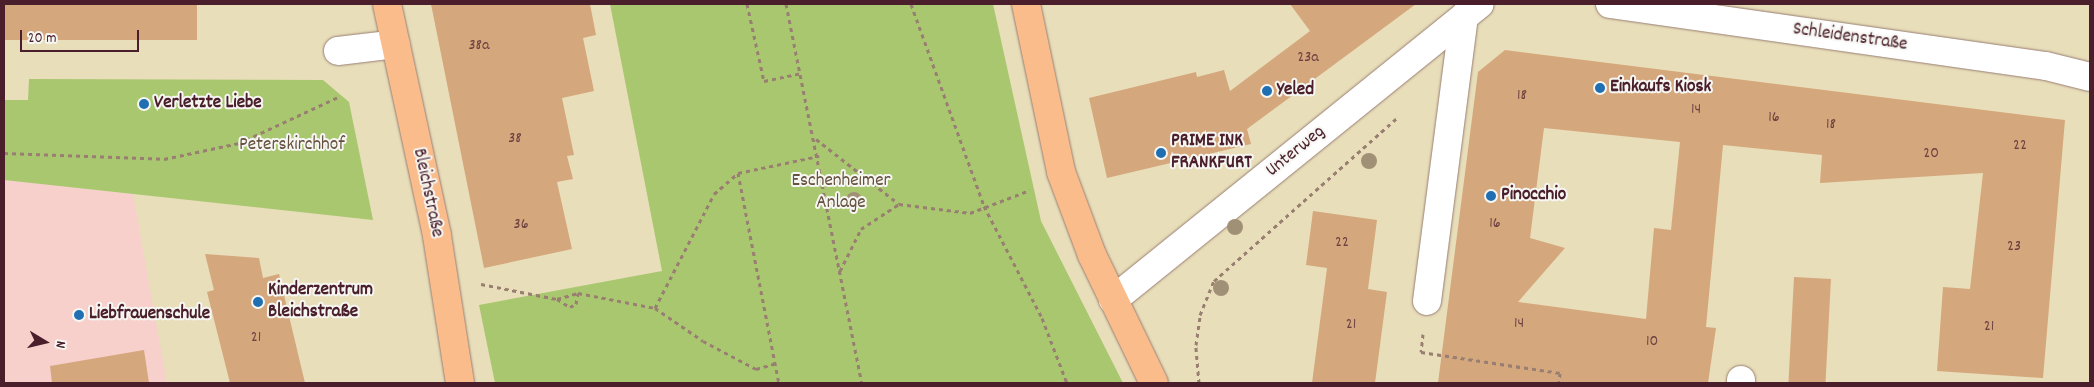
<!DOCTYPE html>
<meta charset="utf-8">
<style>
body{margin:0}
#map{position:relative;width:2094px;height:387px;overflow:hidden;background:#e8deba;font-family:Dekko,sans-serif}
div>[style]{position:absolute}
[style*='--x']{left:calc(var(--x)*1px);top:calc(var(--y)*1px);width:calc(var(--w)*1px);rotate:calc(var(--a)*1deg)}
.built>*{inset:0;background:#f7d0cc}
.green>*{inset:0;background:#a8c76f}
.building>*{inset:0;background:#d5a77d;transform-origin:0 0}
.path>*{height:3px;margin-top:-1.5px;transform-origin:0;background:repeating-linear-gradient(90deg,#997e72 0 4px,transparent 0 8px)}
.roads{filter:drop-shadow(0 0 1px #997e72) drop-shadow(0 0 1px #997e72)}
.minor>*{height:28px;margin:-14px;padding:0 14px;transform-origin:14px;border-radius:14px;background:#fff}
.major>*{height:28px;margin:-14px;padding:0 14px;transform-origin:14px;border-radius:14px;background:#f9bc8a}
.trees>*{width:16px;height:16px;margin:-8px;border-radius:50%;background:#a09076}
.dots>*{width:14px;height:14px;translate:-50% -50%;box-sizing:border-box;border:2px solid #f6f6f2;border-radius:50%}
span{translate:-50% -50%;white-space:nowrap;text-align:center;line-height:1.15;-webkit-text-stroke:4px #f6f6f2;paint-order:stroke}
.number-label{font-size:16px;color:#6d4140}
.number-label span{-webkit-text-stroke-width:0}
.street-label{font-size:19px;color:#4a1f2b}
.poi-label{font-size:19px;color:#4a1f2b;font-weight:700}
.left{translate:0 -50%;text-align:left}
.park-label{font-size:19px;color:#66513f}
.frame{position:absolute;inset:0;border:5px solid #4a1f2b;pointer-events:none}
.north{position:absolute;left:20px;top:317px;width:50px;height:50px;-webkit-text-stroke:4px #f6f6f2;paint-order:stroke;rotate:99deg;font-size:14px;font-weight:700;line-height:20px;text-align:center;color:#4a1f2b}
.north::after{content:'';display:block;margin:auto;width:18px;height:22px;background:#4a1f2b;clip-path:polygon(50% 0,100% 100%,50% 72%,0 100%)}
.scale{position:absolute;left:20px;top:30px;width:119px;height:22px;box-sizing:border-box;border:2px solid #4a1f2b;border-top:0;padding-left:6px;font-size:15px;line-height:18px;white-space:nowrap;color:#4a1f2b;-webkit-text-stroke:4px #f6f6f2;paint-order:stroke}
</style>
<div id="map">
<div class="built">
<div style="clip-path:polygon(4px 180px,133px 194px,167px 383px,4px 383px)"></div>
</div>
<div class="green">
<div style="clip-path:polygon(610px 4px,993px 4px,1041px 221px,1123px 383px,495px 383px,479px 305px,662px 271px)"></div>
<div style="clip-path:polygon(29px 79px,323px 80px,349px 102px,373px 220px,4px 180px,4px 100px,28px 100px)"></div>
</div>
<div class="building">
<div style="left:4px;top:4px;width:193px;height:36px"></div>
<div style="clip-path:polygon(431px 4px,590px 4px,596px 35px,583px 38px,594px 91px,562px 98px,574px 155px,567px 156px,573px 179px,557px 182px,572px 249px,484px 268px)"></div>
<div style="clip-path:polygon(1290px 4px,1416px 4px,1247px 129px,1251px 144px,1107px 178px,1089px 98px,1196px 72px,1197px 77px,1224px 70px,1230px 91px,1310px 31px)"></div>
<div style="clip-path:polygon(evenodd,1505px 50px,2065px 120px,2043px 378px,1937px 371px,1943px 287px,1970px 289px,1983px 173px,1820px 183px,1822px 155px,1723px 145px,1706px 327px,1716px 328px,1708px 383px,1438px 383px,1478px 72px,1505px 50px,1544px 128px,1680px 142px,1671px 230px,1654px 228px,1646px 319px,1518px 302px,1565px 248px,1530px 238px,1544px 128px)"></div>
<div style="clip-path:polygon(1313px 211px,1377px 220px,1368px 289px,1387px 292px,1375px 383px,1312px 383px,1327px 268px,1306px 265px)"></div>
<div style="clip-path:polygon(205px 254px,259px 258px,263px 278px,279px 274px,305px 383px,230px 383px,207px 292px,214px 290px)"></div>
<div style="left:1794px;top:277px;width:37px;height:106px;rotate:3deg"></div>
<div style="clip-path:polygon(144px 350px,149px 383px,52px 383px,50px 366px)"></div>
</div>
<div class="path">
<div style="--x:747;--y:4;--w:79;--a:77.6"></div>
<div style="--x:764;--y:81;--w:38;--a:-12"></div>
<div style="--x:786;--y:4;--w:387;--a:78.7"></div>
<div style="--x:911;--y:4;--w:215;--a:70.1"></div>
<div style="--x:984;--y:206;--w:126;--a:62.6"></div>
<div style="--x:1042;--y:318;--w:70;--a:69"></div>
<div style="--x:816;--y:139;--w:105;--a:38.1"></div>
<div style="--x:899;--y:204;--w:72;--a:7.2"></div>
<div style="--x:970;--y:213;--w:64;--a:-21"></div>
<div style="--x:4;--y:153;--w:160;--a:2.1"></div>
<div style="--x:164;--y:159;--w:77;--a:-12"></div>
<div style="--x:239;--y:143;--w:109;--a:-24.9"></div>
<div style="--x:738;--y:173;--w:214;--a:79"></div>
<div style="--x:840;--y:271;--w:47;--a:-63.4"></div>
<div style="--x:861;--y:229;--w:45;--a:-33.3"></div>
<div style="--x:481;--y:284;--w:77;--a:11.2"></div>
<div style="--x:557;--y:299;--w:22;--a:-16"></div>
<div style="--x:578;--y:293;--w:78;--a:11"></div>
<div style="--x:655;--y:308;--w:58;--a:34.5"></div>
<div style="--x:703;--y:341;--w:60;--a:27.8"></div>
<div style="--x:756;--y:369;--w:19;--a:-16"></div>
<div style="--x:557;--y:299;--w:15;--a:32"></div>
<div style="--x:570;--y:307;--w:7;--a:-27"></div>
<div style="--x:576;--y:304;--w:11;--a:-80"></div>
<div style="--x:655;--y:308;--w:128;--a:-62.6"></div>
<div style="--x:714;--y:194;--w:32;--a:-41"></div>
<div style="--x:738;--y:173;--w:83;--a:-11.9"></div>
<div style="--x:1423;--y:334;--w:18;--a:96"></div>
<div style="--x:1421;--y:352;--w:141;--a:8.6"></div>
<div style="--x:1560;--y:373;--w:10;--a:96"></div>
<div style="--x:1199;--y:383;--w:38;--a:-95"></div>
<div style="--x:1196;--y:345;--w:30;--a:-82"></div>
<div style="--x:1200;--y:315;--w:37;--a:-68"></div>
<div style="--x:1214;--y:281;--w:244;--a:-41.7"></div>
</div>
<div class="roads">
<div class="minor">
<div style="--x:1610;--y:4;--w:440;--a:8.1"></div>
<div style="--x:2046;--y:66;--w:45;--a:14"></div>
<div style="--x:338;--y:51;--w:58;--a:-6.9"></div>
<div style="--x:1113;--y:300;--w:471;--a:-38.9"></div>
<div style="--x:1427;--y:301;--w:287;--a:-82.6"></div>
<div style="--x:1741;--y:383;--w:3;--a:-90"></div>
</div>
<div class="major">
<div style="--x:387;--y:4;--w:237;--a:77.8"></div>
<div style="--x:437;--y:236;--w:149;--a:81.1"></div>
<div style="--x:1026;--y:4;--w:172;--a:78.2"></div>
<div style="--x:1061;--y:172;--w:89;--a:69.5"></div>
<div style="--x:1092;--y:255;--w:142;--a:64.2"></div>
</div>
</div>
<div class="trees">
<div style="left:1369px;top:161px"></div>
<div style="left:854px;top:200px"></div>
<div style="left:1235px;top:227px"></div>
<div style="left:1221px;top:288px"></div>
</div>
<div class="dots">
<div style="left:1600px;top:88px;background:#1f6fb2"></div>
<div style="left:1267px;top:91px;background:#1f6fb2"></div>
<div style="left:144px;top:104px;background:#1f6fb2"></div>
<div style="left:1161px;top:153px;background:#1f6fb2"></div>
<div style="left:1491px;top:196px;background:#1f6fb2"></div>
<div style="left:258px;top:302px;background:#1f6fb2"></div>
<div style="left:79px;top:315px;background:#1f6fb2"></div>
</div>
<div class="number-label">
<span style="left:479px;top:46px">38a</span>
<span style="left:1308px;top:58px">23a</span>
<span style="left:1522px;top:96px">18</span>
<span style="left:1696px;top:110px">14</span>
<span style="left:1774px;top:118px">16</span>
<span style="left:1831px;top:125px">18</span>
<span style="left:515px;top:139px">38</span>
<span style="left:2020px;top:146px">22</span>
<span style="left:1931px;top:154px">20</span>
<span style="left:1495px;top:224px">16</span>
<span style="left:521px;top:225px">36</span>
<span style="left:1342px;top:243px">22</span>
<span style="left:2014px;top:247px">23</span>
<span style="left:1519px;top:324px">14</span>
<span style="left:1351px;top:325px">21</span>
<span style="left:1989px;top:327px">21</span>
<span style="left:256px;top:338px">21</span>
<span style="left:1652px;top:342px">10</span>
</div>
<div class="street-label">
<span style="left:1850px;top:38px;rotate:8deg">Schleidenstraße</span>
<span style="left:1296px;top:152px;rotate:-39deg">Unterweg</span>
<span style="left:427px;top:193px;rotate:78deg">Bleichstraße</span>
</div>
<div class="poi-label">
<span class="left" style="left:1610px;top:88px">Einkaufs Kiosk</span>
<span class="left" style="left:1277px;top:91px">Yeled</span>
<span class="left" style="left:154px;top:104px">Verletzte Liebe</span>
<span class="left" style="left:1171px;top:153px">PRIME INK<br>FRANKFURT</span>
<span class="left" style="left:1501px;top:196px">Pinocchio</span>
<span class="left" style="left:268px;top:302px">Kinderzentrum<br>Bleichstraße</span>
<span class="left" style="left:89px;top:315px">Liebfrauenschule</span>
</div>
<div class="park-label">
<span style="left:292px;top:146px">Peterskirchhof</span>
<span style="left:841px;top:193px">Eschenheimer<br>Anlage</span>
</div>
<div class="frame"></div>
<div class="north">N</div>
<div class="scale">20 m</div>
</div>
